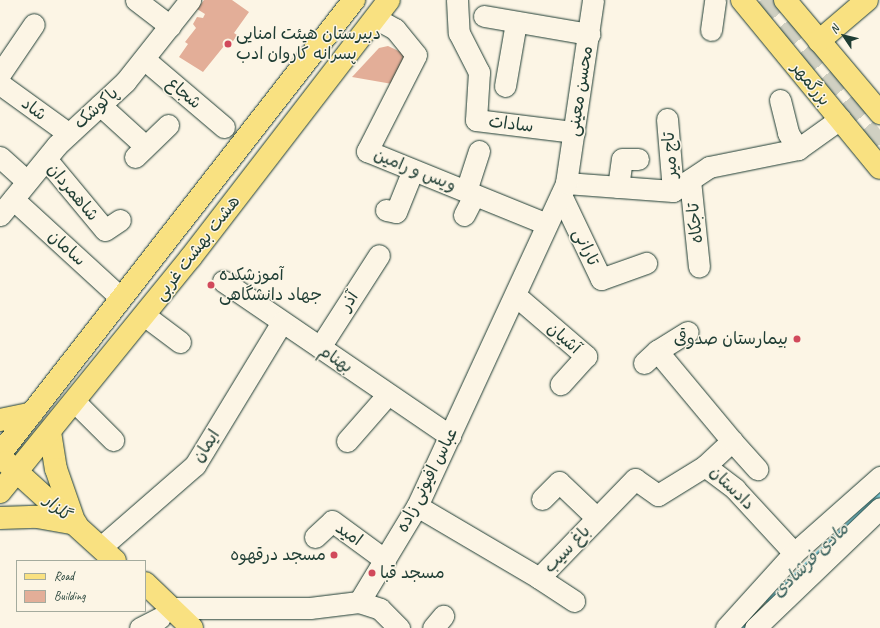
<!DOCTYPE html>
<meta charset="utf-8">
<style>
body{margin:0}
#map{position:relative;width:880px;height:628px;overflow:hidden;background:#fcf5e5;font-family:Caveat,"Playpen Sans Arabic",sans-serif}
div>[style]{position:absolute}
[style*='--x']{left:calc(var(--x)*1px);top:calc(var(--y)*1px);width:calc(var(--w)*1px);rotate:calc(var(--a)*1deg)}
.stream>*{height:4.5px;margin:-2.25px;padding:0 2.25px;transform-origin:2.25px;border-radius:2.25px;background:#8ddbeb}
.building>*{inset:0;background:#e3ae98}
.major-tunnel>*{height:22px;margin-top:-11px;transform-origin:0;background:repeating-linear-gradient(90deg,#d0d0c2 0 22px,transparent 0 33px)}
.roads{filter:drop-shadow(0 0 1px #1f3d34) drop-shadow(0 0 1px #1f3d34)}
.minor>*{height:21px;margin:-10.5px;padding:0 10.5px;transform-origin:10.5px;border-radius:10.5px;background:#fcf5e5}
.major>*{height:22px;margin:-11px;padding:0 11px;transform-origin:11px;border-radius:11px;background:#f9e181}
.dots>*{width:11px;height:11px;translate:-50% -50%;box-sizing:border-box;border:2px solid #fcf5e5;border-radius:50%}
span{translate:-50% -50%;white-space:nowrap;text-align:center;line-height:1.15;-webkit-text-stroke:3px #fcf5e5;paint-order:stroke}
.poi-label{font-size:17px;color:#1f3d34}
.left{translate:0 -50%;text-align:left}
.right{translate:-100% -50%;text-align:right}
.street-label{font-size:17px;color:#1f3d34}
.water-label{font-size:18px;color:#355d59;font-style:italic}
.legend{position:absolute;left:16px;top:560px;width:130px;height:52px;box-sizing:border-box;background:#fcf5e5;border:1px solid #a4ab9e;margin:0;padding:5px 7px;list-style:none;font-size:12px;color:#1f3d34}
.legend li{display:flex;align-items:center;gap:8px;height:20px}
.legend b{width:20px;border:1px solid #a4ab9e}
.north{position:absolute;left:824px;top:16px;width:40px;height:40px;-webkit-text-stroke:3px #fcf5e5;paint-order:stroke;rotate:305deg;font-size:11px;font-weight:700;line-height:16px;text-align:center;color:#1f3d34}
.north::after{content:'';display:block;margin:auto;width:14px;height:18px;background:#1f3d34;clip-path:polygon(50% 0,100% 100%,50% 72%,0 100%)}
</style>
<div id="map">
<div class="stream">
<div style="--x:768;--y:601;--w:156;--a:-44"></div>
<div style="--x:741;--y:628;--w:13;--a:-45"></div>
</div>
<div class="building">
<div style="clip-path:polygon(204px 0,232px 0,249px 12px,234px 33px,237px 35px,228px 49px,224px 46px,203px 72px,179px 57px,188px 44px,185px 42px,196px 28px,193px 24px,197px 17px,203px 18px,205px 14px,197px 9px)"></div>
<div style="clip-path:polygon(388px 46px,407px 55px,398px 85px,352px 77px,379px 48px)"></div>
</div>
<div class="major-tunnel">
<div style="--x:761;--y:0;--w:189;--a:51"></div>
</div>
<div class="roads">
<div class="minor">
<div style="--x:136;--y:0;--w:43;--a:37.4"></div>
<div style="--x:457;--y:0;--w:33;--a:87"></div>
<div style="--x:459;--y:33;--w:44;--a:62.9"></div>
<div style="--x:479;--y:72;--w:48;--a:93.6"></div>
<div style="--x:476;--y:120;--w:99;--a:7"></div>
<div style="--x:484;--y:16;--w:107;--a:9.7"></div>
<div style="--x:375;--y:18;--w:23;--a:29"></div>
<div style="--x:395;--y:29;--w:33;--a:51"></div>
<div style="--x:416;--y:55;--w:108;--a:117"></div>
<div style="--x:367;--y:151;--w:194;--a:22.1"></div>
<div style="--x:711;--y:30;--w:30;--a:-82"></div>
<div style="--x:144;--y:59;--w:105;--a:40.4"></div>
<div style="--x:0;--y:74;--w:60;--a:-55.8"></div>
<div style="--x:0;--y:84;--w:85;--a:35.9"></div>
<div style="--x:505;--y:86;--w:65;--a:-80.2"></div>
<div style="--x:780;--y:100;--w:34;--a:76"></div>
<div style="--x:788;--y:133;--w:19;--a:58"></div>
<div style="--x:100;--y:105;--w:61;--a:42.3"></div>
<div style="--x:667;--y:119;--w:72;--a:85.2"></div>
<div style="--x:0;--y:157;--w:36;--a:42"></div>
<div style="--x:135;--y:157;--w:46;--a:-44.1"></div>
<div style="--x:46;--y:159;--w:92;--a:50.3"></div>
<div style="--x:105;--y:230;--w:18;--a:-34"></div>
<div style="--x:690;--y:180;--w:87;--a:84.1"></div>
<div style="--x:566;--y:183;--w:107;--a:4.3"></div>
<div style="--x:673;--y:191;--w:43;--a:-33.7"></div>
<div style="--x:709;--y:167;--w:91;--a:-11.4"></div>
<div style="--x:798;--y:149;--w:52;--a:-35.5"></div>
<div style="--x:618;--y:187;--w:28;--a:-82"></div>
<div style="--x:622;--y:159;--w:16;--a:0"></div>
<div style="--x:466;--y:191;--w:42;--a:-72"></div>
<div style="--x:561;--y:195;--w:93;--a:64.5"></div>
<div style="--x:601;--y:279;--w:48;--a:-19.6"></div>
<div style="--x:13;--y:199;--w:145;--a:42.5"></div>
<div style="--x:386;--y:210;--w:10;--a:11"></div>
<div style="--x:396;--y:212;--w:45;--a:-68"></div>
<div style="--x:0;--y:215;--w:90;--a:-50.8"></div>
<div style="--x:57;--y:145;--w:93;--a:-42.8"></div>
<div style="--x:125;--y:82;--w:105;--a:-51.6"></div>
<div style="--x:464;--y:215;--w:22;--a:-63"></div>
<div style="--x:223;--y:281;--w:275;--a:34.3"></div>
<div style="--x:515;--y:295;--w:94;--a:40.7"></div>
<div style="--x:586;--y:356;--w:38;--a:132"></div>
<div style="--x:144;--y:315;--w:45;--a:36.9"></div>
<div style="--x:320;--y:347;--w:109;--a:-57.3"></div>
<div style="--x:644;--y:363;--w:18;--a:-43"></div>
<div style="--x:657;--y:351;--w:36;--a:-32"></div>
<div style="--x:75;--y:402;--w:54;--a:45"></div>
<div style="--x:347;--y:441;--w:62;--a:-48.9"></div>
<div style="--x:732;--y:441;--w:38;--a:48"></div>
<div style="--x:705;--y:466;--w:38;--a:37"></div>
<div style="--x:735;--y:489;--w:87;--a:47.3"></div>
<div style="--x:542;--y:499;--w:24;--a:-45"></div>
<div style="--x:559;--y:482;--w:52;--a:43.5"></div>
<div style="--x:417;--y:506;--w:142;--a:30.5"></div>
<div style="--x:539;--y:578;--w:138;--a:-45.9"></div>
<div style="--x:635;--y:479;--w:28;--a:35"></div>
<div style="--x:658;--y:495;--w:55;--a:-31.7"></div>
<div style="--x:705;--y:466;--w:37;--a:-43"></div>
<div style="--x:732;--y:441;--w:117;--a:-129.8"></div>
<div style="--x:315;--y:537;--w:23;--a:-43"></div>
<div style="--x:332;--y:521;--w:66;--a:36.3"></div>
<div style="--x:101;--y:547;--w:125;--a:-41.1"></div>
<div style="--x:195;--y:465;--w:167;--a:-58.7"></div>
<div style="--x:539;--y:578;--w:42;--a:33.3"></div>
<div style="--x:359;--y:602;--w:22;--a:18"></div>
<div style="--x:380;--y:609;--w:27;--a:45"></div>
<div style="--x:171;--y:608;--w:139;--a:0"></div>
<div style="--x:310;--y:608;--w:49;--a:-7"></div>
<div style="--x:359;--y:602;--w:112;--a:-58.9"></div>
<div style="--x:417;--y:506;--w:356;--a:-65.2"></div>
<div style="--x:566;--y:183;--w:185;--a:-81.6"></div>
<div style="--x:140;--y:628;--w:22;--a:-27"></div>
<div style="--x:433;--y:628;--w:16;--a:-50"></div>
<div style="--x:726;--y:628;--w:101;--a:-47.8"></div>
<div style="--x:794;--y:553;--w:115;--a:-41.5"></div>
<div style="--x:755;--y:628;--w:173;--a:-43.8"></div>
</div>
<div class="major">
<div style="--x:742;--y:0;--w:217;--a:50.6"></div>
<div style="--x:785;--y:0;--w:148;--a:49.9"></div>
<div style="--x:819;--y:41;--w:63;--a:-40.5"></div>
<div style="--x:0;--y:420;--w:33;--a:-12"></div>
<div style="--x:50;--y:432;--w:37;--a:81"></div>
<div style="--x:56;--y:469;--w:55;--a:70.9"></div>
<div style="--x:0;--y:454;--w:576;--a:-52.06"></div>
<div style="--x:6;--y:462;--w:147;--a:42.2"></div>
<div style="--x:0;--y:492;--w:303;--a:-50.9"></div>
<div style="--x:191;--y:257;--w:324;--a:-52.4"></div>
<div style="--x:0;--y:518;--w:37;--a:-2"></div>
<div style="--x:37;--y:517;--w:40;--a:10"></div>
<div style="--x:145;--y:583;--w:65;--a:43.8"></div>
</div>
</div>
<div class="dots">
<div style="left:228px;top:44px;background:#d1495b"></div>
<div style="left:211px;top:285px;background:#d1495b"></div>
<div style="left:797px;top:339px;background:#d1495b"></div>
<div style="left:334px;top:555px;background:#d1495b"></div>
<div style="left:372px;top:573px;background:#d1495b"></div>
</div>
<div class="poi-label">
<span class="left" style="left:236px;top:44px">دبیرستان هیئت امنایی<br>پسرانه کاروان ادب</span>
<span class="left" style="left:219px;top:285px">آموزشکده<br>جهاد دانشگاهی</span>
<span class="right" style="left:788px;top:339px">بیمارستان صدوقی</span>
<span class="right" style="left:326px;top:555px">مسجد درقهوه</span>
<span class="left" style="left:380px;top:573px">مسجد قبا</span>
</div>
<div class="street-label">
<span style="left:811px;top:84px;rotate:51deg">بزرگمهر</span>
<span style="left:580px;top:91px;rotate:-81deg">محسن معینی</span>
<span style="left:184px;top:93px;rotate:40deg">شجاع</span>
<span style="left:96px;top:108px;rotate:-42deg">پاکوشک</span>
<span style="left:34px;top:109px;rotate:36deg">شاد</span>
<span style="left:511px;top:124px;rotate:7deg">سادات</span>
<span style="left:670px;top:155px;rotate:-94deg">تاج میر</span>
<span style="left:415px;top:170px;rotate:22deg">ویس و رامین</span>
<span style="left:73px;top:192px;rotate:50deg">شاهمردان</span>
<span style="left:695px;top:223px;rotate:-96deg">تاجکاه</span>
<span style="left:586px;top:247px;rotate:64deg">تارانی</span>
<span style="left:67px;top:248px;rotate:42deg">سامان</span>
<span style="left:197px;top:248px;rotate:-52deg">هشت بهشت غربی</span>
<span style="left:349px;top:301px;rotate:-57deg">آذر</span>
<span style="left:564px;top:338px;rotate:41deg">آشیان</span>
<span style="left:336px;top:359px;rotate:34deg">بهنام</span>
<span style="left:206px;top:446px;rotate:-57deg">ایمان</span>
<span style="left:427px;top:480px;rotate:-63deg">عباس افیونی زاده</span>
<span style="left:732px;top:488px;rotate:44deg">دادستان</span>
<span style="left:58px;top:508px;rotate:42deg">گلزار</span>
<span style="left:349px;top:534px;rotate:35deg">امید</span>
<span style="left:567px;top:549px;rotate:-46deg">باغ سیب</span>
</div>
<div class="water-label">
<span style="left:810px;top:560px;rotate:-44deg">مادی فرشادی</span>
</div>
<ul class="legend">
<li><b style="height:5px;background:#f9e181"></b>Road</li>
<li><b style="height:11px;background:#e3ae98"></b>Building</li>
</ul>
<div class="north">N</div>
</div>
